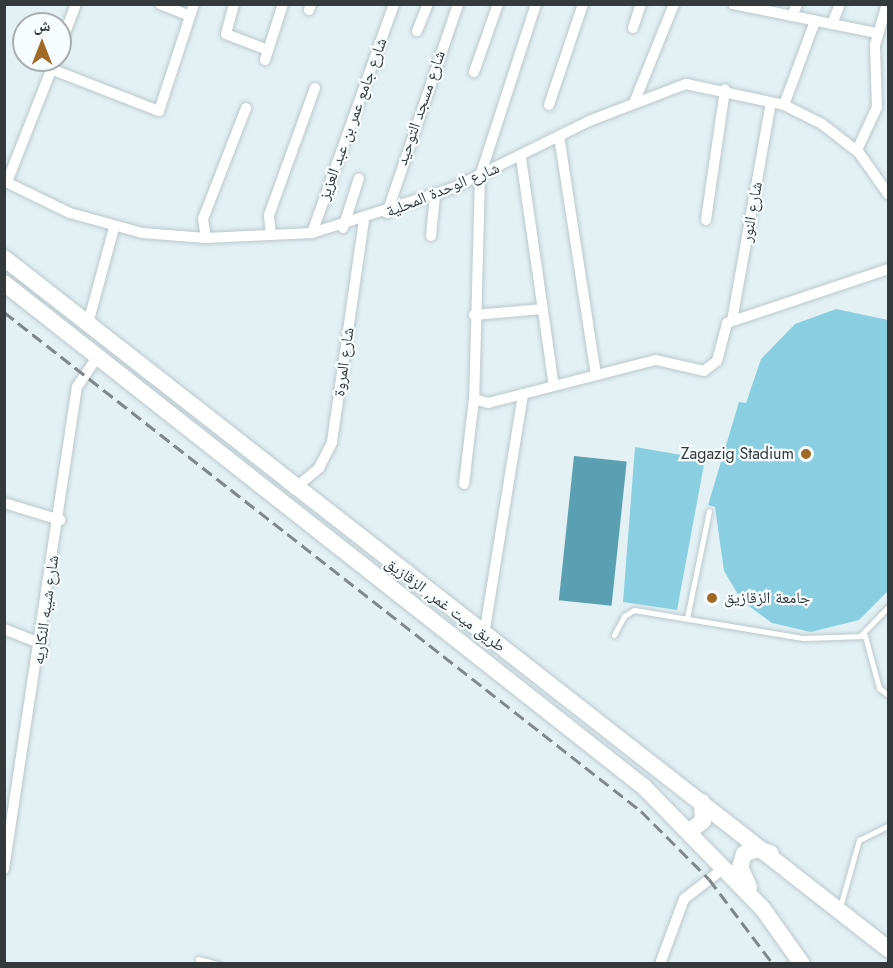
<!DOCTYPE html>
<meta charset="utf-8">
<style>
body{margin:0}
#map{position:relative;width:893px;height:968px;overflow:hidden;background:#e3f1f5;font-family:Jost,"Noto Naskh Arabic",sans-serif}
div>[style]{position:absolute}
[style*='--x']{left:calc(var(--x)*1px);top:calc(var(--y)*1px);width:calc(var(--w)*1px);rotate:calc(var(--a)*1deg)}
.green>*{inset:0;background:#89cee1}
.water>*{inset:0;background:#5a9fb2;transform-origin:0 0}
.roads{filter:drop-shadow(0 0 2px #bbc8cc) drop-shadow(0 0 2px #bbc8cc)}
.service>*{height:5px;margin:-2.5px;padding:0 2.5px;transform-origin:2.5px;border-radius:2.5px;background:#fff}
.minor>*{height:10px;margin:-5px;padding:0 5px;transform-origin:5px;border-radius:5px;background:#fff}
.trunk>*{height:16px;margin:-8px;padding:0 8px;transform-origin:8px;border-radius:8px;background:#fff}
.rail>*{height:3px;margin-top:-1.5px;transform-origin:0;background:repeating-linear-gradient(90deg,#7e878a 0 12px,transparent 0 18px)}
.dots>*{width:16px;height:16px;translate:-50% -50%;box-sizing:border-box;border:3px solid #f7fcfe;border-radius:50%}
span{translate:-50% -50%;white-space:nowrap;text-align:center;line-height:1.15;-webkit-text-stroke:4.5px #f7fcfe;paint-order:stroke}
.street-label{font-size:16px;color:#343a3c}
.poi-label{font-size:16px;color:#343a3c}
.right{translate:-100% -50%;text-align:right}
.left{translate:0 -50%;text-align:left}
.frame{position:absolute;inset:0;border:6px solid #343a3c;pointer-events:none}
.north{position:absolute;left:12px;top:12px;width:60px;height:60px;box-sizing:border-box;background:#f7fcfe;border:2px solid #a9aeb0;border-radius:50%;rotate:0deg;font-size:16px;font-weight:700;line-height:24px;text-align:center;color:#343a3c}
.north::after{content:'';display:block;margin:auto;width:21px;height:27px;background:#a16926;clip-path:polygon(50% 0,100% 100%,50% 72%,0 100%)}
</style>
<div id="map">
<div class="green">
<div style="clip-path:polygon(836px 309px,888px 320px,888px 591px,859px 620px,811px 632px,772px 623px,742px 601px,724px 571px,715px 507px,708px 505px,739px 402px,746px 403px,761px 359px,795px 324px)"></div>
<div style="clip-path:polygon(635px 447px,705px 459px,677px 610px,623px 602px)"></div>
</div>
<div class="water">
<div style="left:574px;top:456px;width:53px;height:145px;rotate:6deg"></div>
</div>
<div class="roads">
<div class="service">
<div style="--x:687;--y:618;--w:109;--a:-78.4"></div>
<div style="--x:614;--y:635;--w:21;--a:-62"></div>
<div style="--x:624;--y:616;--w:12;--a:-31"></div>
<div style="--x:634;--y:610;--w:171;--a:9.4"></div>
<div style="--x:803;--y:638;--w:62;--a:-1.8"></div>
<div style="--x:865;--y:636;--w:54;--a:74.9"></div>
<div style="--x:879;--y:688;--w:11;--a:38"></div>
<div style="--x:861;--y:635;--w:39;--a:-46"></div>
<div style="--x:840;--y:907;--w:70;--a:-74.2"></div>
<div style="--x:859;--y:840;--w:32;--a:-26"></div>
<div style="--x:198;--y:959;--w:21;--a:14"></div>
</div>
<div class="minor">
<div style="--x:160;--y:4;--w:32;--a:22"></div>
<div style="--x:234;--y:4;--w:31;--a:105"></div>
<div style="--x:226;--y:34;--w:45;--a:20.9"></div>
<div style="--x:536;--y:4;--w:181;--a:108"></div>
<div style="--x:480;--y:176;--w:223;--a:91.5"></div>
<div style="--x:474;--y:399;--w:15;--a:16"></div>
<div style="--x:488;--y:403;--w:173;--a:-14.4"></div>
<div style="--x:656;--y:360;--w:49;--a:12.9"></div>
<div style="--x:704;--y:371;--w:16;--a:-38"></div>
<div style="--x:717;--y:361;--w:39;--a:-75"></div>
<div style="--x:727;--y:323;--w:170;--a:-18.5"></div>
<div style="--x:733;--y:4;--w:147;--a:11.4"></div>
<div style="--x:887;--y:4;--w:43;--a:106.3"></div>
<div style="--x:875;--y:45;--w:62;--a:88.2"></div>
<div style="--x:877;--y:107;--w:47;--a:114.9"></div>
<div style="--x:857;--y:150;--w:54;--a:54.8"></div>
<div style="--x:309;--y:10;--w:6;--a:-72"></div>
<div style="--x:792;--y:16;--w:13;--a:-67"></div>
<div style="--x:832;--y:24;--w:22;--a:-68"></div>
<div style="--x:633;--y:28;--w:25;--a:-72"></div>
<div style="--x:417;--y:31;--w:29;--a:-68"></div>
<div style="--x:60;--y:46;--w:45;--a:-69.1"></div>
<div style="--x:265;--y:60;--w:59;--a:-72.2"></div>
<div style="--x:51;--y:69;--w:116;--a:21.3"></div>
<div style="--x:159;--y:111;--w:113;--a:-71.9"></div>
<div style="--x:474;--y:72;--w:72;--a:-70.6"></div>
<div style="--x:634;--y:103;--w:107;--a:-68"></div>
<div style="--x:549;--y:105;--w:107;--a:-71.4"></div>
<div style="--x:784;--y:105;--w:90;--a:-69.7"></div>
<div style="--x:559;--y:136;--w:242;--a:81.2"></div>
<div style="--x:521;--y:158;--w:230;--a:81.8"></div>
<div style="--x:4;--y:181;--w:73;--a:25.9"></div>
<div style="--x:70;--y:213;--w:75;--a:15.5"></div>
<div style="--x:142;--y:233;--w:64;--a:4.5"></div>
<div style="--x:206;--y:238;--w:106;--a:-2.7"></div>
<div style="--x:312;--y:233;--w:148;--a:-17.7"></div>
<div style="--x:453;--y:188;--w:152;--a:-26.2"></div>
<div style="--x:589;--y:121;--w:104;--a:-20.9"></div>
<div style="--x:686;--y:84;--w:100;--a:12.1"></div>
<div style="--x:784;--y:105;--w:42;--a:26.6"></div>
<div style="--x:822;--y:124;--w:46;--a:37.9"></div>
<div style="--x:7;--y:182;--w:131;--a:-68.5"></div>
<div style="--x:387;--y:213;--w:221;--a:-71.2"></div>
<div style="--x:706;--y:220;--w:132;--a:-81.7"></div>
<div style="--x:343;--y:228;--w:52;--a:-72.3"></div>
<div style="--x:312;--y:233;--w:243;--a:-70.3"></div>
<div style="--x:271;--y:235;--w:20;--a:-96"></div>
<div style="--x:269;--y:215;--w:135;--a:-70.1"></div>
<div style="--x:431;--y:236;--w:41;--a:-84.4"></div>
<div style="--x:206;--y:238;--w:19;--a:-99"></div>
<div style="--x:203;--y:219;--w:119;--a:-68.8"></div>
<div style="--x:474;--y:315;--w:68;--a:-5"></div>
<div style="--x:732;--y:321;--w:221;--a:-79.9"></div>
<div style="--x:88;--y:323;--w:98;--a:-74.7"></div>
<div style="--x:464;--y:484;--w:86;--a:-83.3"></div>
<div style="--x:294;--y:489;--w:33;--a:-40"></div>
<div style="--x:319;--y:468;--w:29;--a:-63"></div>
<div style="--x:332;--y:442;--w:223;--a:-81.8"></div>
<div style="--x:4;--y:503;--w:59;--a:16.9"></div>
<div style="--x:4;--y:629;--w:41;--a:21.5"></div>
<div style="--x:484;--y:635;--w:244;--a:-80.8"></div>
<div style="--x:4;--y:869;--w:487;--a:-81.4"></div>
<div style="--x:77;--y:387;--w:36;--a:-56"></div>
<div style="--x:660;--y:964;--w:69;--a:-69.7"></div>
<div style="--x:684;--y:899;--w:51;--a:-37.8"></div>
</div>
<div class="trunk">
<div style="--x:4;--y:258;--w:1122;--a:38.01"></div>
<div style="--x:4;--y:283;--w:815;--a:38.22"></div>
<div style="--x:644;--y:787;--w:170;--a:45.7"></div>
<div style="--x:763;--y:909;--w:67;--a:54.7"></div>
<div style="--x:690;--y:831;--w:16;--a:-38"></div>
<div style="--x:703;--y:821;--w:19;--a:-93"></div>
<div style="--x:749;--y:887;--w:22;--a:-114"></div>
<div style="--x:740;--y:867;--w:14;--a:-73"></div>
<div style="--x:744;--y:854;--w:14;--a:-21"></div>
<div style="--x:757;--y:849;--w:14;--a:17"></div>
</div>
</div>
<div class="rail">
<div style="--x:4;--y:312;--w:809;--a:38.07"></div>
<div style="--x:641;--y:811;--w:96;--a:45"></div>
<div style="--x:709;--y:879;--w:106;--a:53"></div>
</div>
<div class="dots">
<div style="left:806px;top:454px;background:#a16926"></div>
<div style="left:712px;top:598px;background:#a16926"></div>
</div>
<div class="street-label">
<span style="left:421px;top:108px;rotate:-71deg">شارع مسجد التوحيد</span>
<span style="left:353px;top:119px;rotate:-70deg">شارع جامع عمر بن عبد العزيز</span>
<span style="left:443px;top:190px;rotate:-22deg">شارع الوحدة المحلية</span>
<span style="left:752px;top:212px;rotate:-80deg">شارع النور</span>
<span style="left:344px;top:362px;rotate:-82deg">شارع المروة</span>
<span style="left:445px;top:605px;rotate:37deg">طريق ميت غمر, الزقازيق</span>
<span style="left:46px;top:610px;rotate:-82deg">شارع شيبه النكاريه</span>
</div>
<div class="poi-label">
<span class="right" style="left:794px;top:454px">Zagazig Stadium</span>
<span class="left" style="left:724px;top:598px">جامعة الزقازيق</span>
</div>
<div class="frame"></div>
<div class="north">ش</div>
</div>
